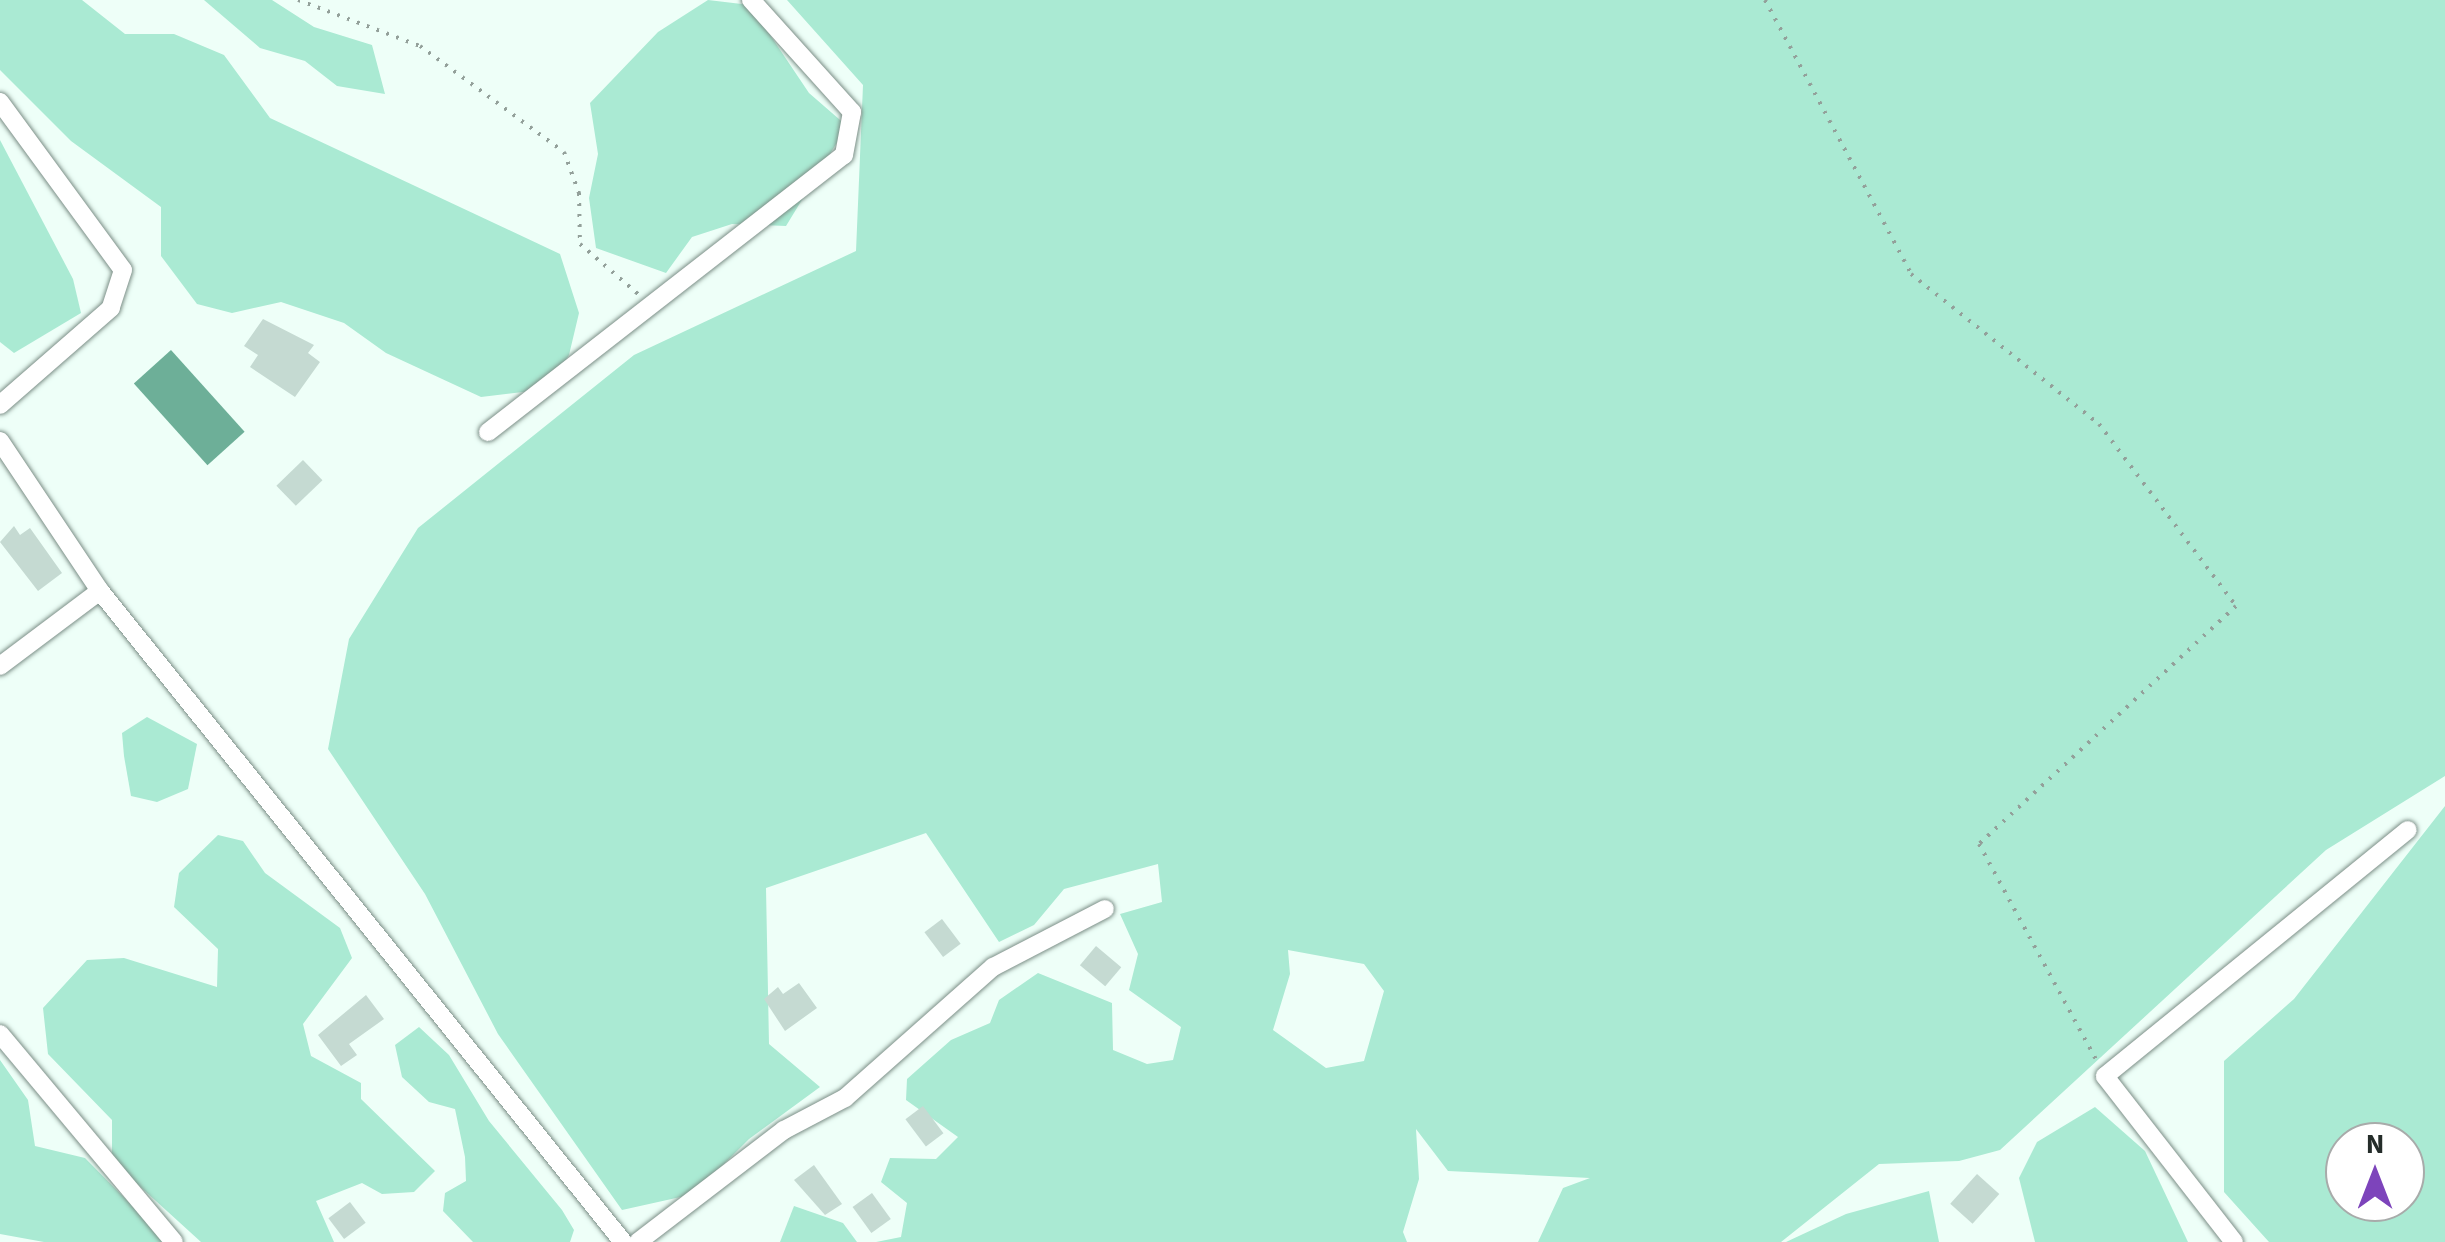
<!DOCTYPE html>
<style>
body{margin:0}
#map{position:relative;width:2445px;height:1242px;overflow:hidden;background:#eefff8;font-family:"Source Sans 3",sans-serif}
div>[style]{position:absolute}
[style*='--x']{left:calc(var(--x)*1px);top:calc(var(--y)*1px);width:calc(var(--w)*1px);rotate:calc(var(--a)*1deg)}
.green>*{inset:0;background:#aaead3}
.water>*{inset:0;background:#6daf98;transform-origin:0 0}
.building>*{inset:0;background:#c5dad2;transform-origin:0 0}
.path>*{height:4px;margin-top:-2px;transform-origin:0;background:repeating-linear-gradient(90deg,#93a09a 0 2.5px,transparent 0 10.5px)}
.roads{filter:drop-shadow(0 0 2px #7c8f87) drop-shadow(0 0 2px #7c8f87)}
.minor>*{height:18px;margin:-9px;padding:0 9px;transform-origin:9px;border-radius:9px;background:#fff}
span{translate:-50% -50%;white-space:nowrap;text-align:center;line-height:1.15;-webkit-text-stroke:8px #fff;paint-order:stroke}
.north{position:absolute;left:2325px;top:1122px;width:100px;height:100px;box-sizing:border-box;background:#fff;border:2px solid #a8abaa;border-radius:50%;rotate:0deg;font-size:28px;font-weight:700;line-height:40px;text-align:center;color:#252d2a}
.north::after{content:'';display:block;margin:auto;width:35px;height:45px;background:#7d44bb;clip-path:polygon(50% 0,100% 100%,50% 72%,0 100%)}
</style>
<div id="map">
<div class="green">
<div style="clip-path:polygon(0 0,82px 0,125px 34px,174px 34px,224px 55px,270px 118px,560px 254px,579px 313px,569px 355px,548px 389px,481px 397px,386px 353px,344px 323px,281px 302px,232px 313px,197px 304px,161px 256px,161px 207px,71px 141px,0 70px)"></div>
<div style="clip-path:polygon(204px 0,272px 0,314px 27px,372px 45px,385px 94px,337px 86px,305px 61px,260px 48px)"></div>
<div style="clip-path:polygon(708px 0,750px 5px,809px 93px,847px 126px,786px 226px,732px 224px,692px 237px,666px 273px,596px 248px,589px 198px,598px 154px,590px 103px,658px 32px)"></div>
<div style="clip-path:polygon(evenodd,787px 0,2445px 0,2445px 776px,2326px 850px,2000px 1150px,1959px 1161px,1879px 1164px,1781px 1242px,1538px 1242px,1563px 1188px,1590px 1178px,1448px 1171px,1416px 1129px,1419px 1179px,1403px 1232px,1407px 1242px,876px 1242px,901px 1237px,907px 1203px,881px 1182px,890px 1158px,936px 1159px,958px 1137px,906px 1100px,907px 1079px,951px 1040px,990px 1023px,999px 1000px,1038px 973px,1112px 1003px,1113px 1050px,1147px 1064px,1173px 1060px,1181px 1027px,1129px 990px,1138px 954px,1120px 914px,1162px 902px,1158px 864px,1064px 889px,1034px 925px,999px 942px,926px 833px,766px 888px,769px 1044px,820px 1087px,749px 1139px,694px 1194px,622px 1210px,498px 1034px,425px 894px,328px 749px,349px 639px,418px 528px,634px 355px,856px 251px,863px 85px,787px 0,1288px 950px,1364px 964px,1384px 991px,1364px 1061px,1326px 1068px,1273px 1030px,1290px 974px,1288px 950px)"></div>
<div style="clip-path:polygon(0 140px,73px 279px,81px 313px,14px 353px,0 342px)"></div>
<div style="clip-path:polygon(147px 717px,197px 744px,188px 789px,157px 802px,131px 796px,124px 756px,122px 733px)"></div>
<div style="clip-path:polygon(evenodd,2445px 806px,2445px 1242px,2269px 1242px,2224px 1192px,2224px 1061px,2294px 999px,2445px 806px,2345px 1142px,2405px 1142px,2405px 1202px,2345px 1202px,2345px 1142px)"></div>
<div style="clip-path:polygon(218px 835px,243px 841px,265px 873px,340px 928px,352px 958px,303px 1024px,311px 1056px,361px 1083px,361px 1099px,435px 1171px,414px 1192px,382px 1194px,362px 1183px,316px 1201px,334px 1242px,201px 1242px,112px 1161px,112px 1120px,48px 1054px,43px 1008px,87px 960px,124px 958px,217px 987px,218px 949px,174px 907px,179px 873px)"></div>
<div style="clip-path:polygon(419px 1027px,449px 1055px,489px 1121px,562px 1210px,574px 1230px,570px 1242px,473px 1242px,443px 1211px,445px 1193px,466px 1181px,465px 1157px,455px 1109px,429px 1102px,402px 1077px,395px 1045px)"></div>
<div style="clip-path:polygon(0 1060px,28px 1100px,35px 1146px,85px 1158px,168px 1242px,44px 1242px,0 1234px)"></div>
<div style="clip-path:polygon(2095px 1107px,2145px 1151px,2188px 1242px,2035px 1242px,2019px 1178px,2037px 1142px)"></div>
<div style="clip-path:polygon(1929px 1191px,1939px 1242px,1786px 1242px,1846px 1214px)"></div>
<div style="clip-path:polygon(794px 1206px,843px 1223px,857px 1242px,780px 1242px)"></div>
</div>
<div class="water">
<div style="left:171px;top:350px;width:110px;height:50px;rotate:48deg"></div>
</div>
<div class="building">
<div style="clip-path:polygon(263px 319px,314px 345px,308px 353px,320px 362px,295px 397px,250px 367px,258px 355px,244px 346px)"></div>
<div style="left:303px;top:460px;width:28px;height:37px;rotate:46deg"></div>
<div style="clip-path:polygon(14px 526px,20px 535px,30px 528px,62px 573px,38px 591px,0 542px)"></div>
<div style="left:942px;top:919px;width:31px;height:22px;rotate:53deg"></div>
<div style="left:1096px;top:946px;width:33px;height:25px;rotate:40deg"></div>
<div style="clip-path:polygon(799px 983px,817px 1008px,785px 1031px,764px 999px,778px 987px,783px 994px)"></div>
<div style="clip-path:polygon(366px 995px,384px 1019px,349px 1044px,357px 1055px,341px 1066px,318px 1035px)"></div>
<div style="left:923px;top:1106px;width:34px;height:22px;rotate:53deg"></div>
<div style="clip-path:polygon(814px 1165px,842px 1204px,825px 1215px,794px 1180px)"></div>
<div style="left:1977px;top:1174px;width:30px;height:40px;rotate:42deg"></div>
<div style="left:872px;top:1193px;width:32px;height:24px;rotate:54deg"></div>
<div style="left:350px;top:1202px;width:26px;height:27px;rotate:53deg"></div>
</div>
<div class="path">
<div style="--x:298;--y:0;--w:130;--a:20.7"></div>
<div style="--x:420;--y:46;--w:179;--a:36.4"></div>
<div style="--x:564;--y:152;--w:44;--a:69.9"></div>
<div style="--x:579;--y:193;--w:51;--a:88.9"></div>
<div style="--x:580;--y:244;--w:77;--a:40.8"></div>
<div style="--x:1765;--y:0;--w:310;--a:61.9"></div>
<div style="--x:1911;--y:274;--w:241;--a:38.6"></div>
<div style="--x:2099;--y:424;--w:228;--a:53"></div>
<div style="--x:2236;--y:606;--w:350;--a:137.2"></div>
<div style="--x:1979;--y:844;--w:247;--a:61.5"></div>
</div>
<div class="roads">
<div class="minor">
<div style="--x:0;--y:102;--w:208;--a:53.8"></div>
<div style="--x:123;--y:270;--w:40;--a:108"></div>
<div style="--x:111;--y:308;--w:147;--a:138.9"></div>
<div style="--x:488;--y:432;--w:451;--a:-37.9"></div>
<div style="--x:844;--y:155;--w:44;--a:-79.5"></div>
<div style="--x:852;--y:112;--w:151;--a:-132"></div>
<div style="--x:0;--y:441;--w:180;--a:56.3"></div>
<div style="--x:100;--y:591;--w:835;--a:51.22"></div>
<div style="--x:0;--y:666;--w:125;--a:-36.9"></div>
<div style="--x:0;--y:1034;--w:271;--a:50.1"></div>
<div style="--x:638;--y:1242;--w:184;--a:-37.5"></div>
<div style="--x:784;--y:1130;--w:69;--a:-27.7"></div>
<div style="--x:845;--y:1098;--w:198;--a:-41.5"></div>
<div style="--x:993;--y:967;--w:126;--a:-27.4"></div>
<div style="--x:2234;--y:1242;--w:210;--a:-127.9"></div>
<div style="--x:2105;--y:1076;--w:390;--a:-39.1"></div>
</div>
</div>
<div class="north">N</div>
</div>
